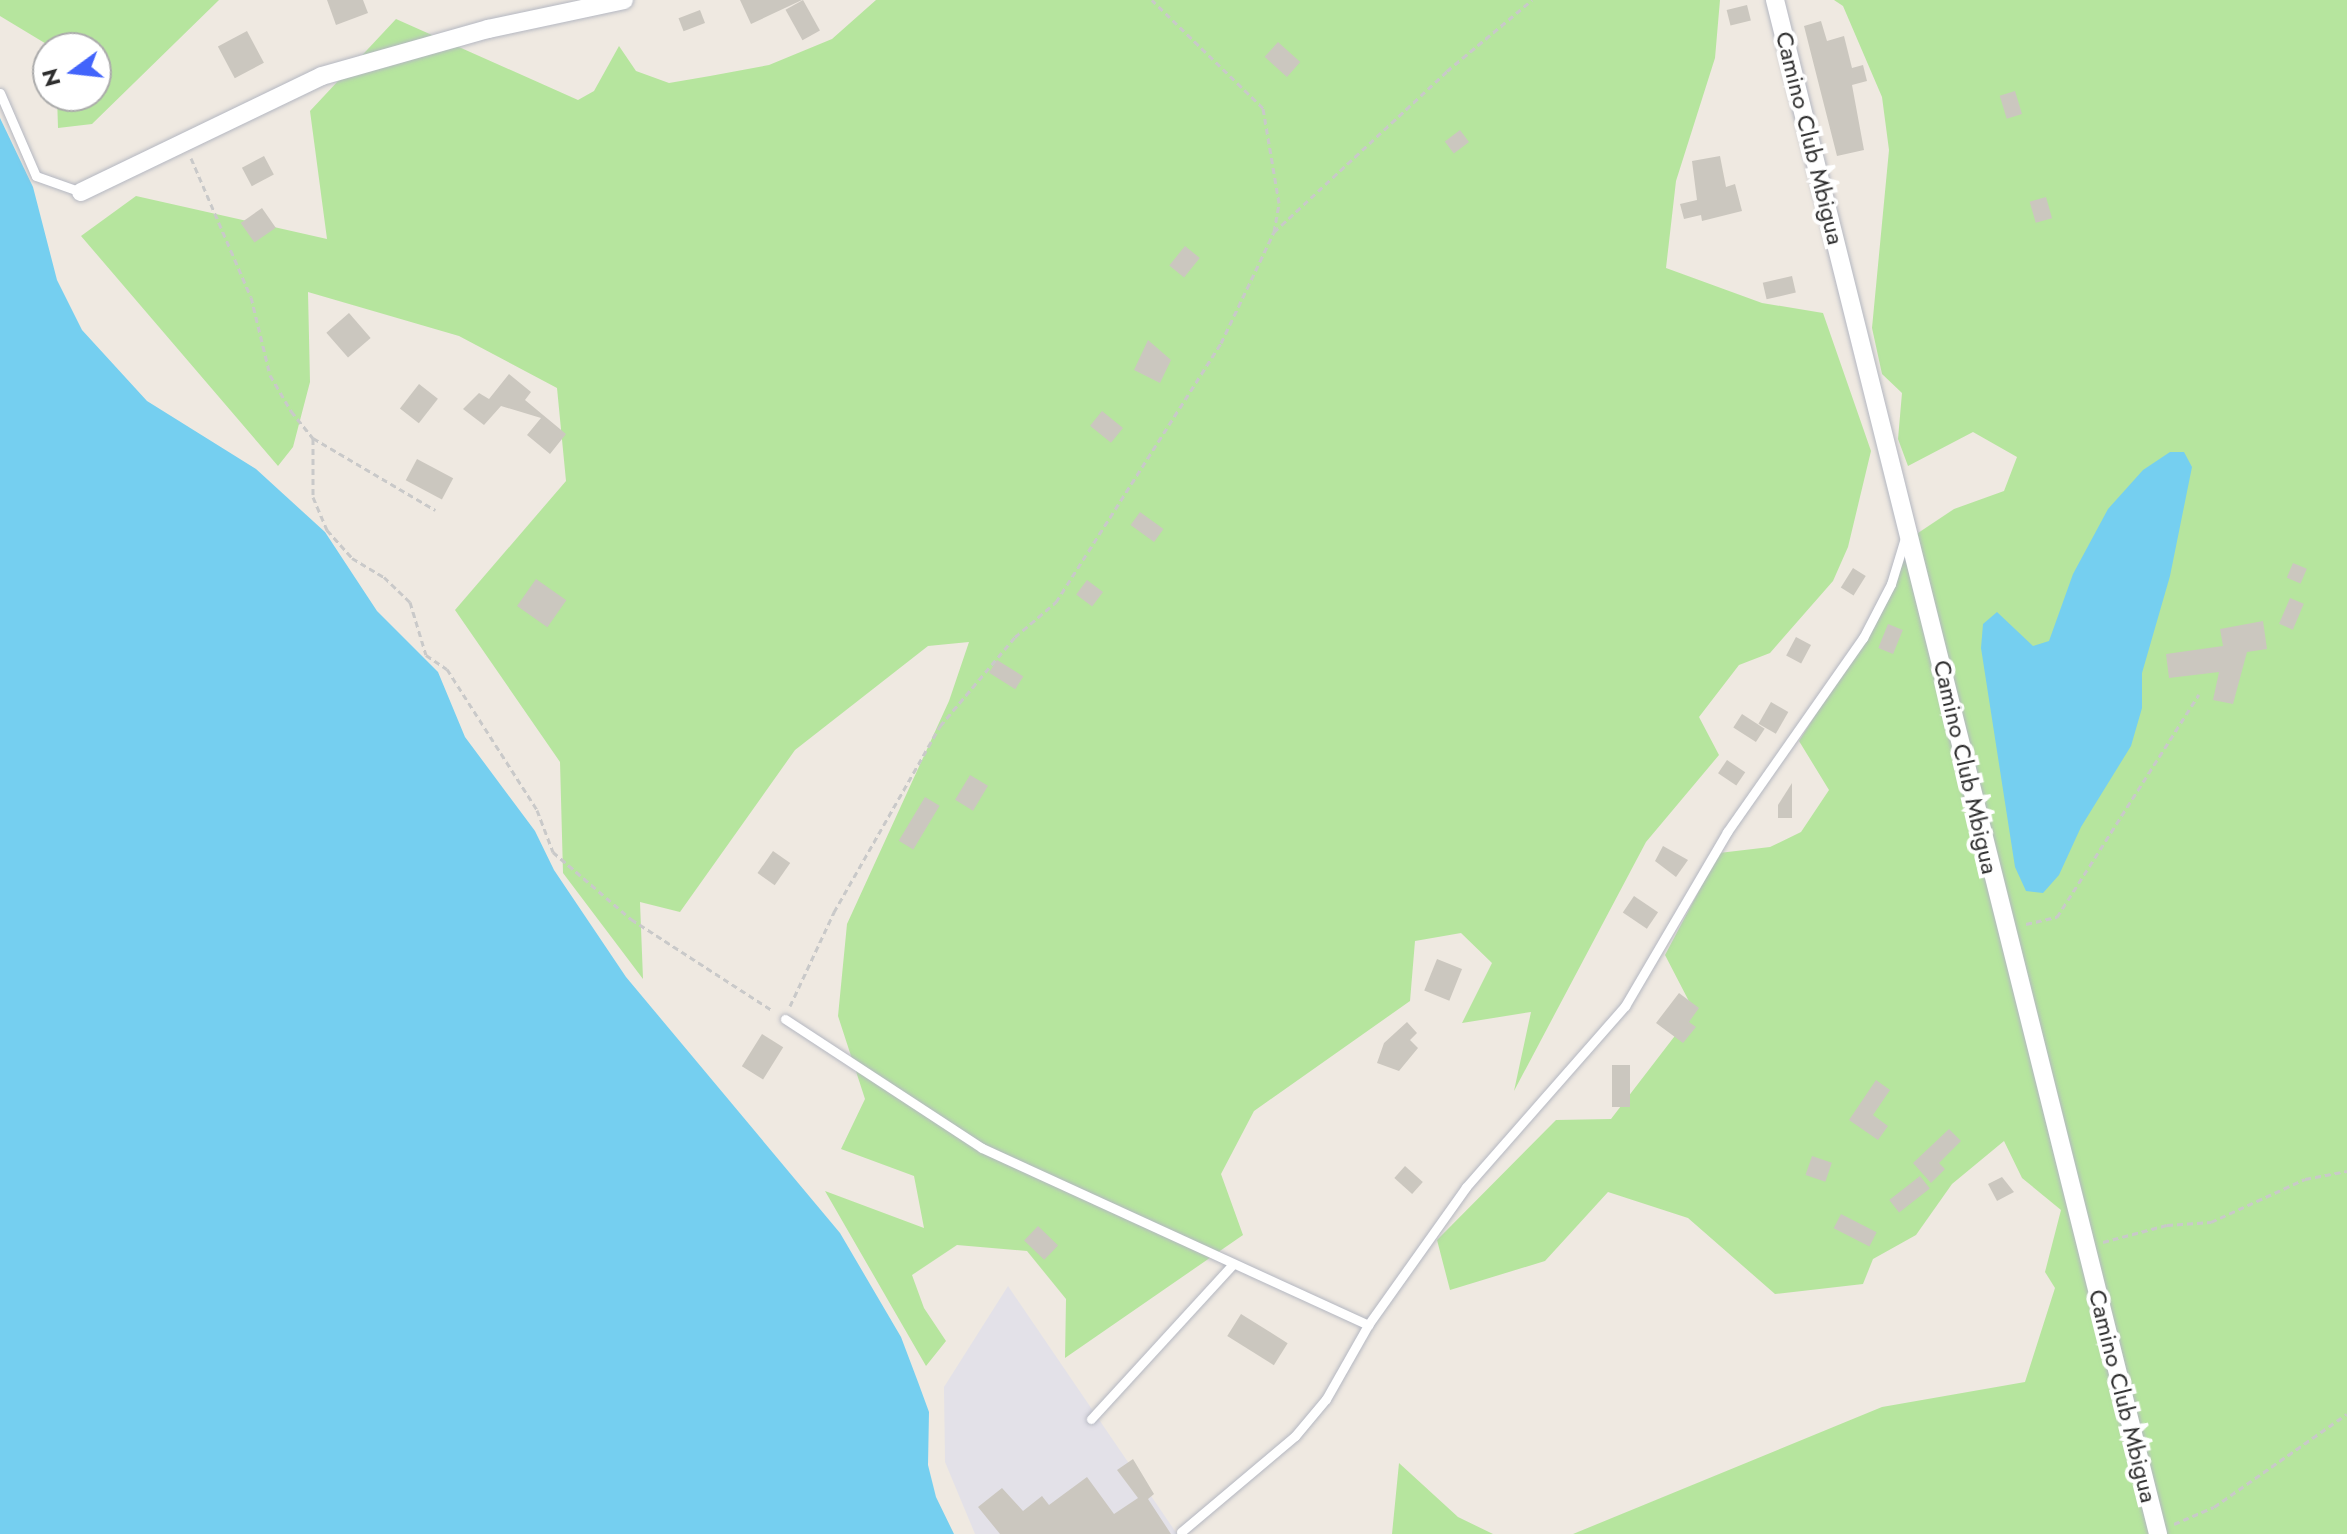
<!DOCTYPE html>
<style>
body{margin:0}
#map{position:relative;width:2347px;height:1534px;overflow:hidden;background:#efe9e1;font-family:Jost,sans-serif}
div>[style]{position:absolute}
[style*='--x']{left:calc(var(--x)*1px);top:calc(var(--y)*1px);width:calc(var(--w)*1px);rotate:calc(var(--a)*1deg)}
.industrial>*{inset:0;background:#e3e1e8}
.green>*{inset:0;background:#b6e59e}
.water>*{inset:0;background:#75cff0}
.building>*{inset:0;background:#cbc7bf;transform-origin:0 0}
.path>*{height:3px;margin-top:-1.5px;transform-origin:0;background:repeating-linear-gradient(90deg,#c9c9c9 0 6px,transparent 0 10px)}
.roads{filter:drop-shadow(0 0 2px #b4b7c1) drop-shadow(0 0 2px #b4b7c1)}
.service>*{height:9px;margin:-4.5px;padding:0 4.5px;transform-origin:4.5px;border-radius:4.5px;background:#fff}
.minor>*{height:18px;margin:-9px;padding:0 9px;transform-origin:9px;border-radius:9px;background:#fff}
span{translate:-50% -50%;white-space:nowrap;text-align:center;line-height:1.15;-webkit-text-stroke:8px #fff;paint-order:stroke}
.street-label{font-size:24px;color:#2e2e2e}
.north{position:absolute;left:32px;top:32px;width:80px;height:80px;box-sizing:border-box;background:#fff;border:2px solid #ababab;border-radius:50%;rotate:255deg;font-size:22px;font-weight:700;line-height:32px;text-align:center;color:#2e2e2e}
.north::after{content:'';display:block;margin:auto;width:28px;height:36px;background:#4264fb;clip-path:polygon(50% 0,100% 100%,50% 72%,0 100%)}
</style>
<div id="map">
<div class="industrial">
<div style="clip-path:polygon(1008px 1286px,1177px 1534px,975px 1534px,945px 1462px,944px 1387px)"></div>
</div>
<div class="green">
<div style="clip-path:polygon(0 0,219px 0,92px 124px,58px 128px,57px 96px,96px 96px,96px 48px,53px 48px,0 16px)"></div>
<div style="clip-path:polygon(876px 0,1720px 0,1715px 58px,1676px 181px,1666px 268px,1762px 303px,1823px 313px,1871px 451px,1848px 547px,1833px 581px,1770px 653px,1739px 665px,1699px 717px,1719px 755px,1646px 842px,1514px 1091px,1531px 1012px,1462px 1023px,1492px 963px,1461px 933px,1415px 941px,1410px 1001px,1254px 1111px,1221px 1174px,1243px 1235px,1065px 1358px,1066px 1299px,1027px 1251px,957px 1245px,912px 1275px,924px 1308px,946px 1341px,926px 1366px,825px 1191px,924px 1228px,914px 1176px,841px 1149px,865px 1099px,838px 1016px,847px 924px,949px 701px,969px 642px,928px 646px,795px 750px,680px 912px,640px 902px,643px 979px,563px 873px,560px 762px,455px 610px,566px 481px,557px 388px,459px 336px,308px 292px,310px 382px,293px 447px,278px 466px,81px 236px,136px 196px,327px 239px,310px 111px,396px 19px,578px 100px,594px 91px,619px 46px,636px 71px,669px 83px,710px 76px,769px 65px,832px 39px)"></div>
<div style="clip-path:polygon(1834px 0,2347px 0,2347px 1534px,1573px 1534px,1882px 1407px,2025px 1382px,2055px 1288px,2045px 1272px,2061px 1210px,2022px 1178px,2004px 1141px,1952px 1184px,1916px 1235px,1873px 1259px,1863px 1284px,1775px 1294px,1688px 1218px,1608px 1192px,1545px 1261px,1450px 1290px,1437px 1240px,1556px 1120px,1611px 1119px,1694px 1011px,1665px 955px,1719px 853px,1770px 847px,1801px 832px,1829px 790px,1799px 741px,1865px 636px,1900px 554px,1915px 535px,1954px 509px,2004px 491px,2017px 457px,1973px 432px,1908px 466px,1898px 439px,1902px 393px,1882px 374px,1872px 328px,1889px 150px,1882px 97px,1843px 6px)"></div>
<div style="clip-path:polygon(1399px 1463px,1458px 1517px,1493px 1534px,1392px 1534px)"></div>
</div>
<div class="water">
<div style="clip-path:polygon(0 118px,33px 187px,57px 280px,82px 330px,147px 401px,256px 469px,325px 532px,377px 611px,438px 672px,465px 737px,535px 831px,554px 870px,626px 977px,840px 1233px,901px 1337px,918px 1382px,929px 1412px,928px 1465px,936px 1497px,954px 1534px,0 1534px)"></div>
<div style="clip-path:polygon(2170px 452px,2184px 452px,2192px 467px,2170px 576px,2142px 673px,2142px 708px,2131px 746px,2081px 827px,2059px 875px,2043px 893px,2026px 891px,2015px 867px,1981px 648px,1983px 624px,1997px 612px,2033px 646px,2049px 641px,2073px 574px,2108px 509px,2143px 470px)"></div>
</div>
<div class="building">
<div style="clip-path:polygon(327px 0,363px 0,368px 13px,336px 25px)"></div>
<div style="clip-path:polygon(740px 0,802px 0,751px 24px)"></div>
<div style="left:803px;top:0;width:35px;height:20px;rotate:61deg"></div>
<div style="left:1747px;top:5px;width:16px;height:21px;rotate:76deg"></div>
<div style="left:700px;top:10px;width:14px;height:23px;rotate:69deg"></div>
<div style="clip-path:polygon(1821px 21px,1827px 41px,1844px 36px,1852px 68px,1863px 65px,1867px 81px,1852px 85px,1864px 150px,1837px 156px,1804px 26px)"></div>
<div style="left:247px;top:31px;width:36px;height:33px;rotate:62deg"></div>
<div style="left:1278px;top:42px;width:30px;height:20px;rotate:42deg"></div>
<div style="left:2015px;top:91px;width:24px;height:16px;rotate:73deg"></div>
<div style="left:1460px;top:130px;width:15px;height:19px;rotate:53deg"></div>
<div style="left:264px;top:156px;width:21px;height:25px;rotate:62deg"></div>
<div style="clip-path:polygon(1720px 156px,1726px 187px,1735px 184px,1742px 211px,1702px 221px,1701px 215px,1684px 219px,1680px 204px,1697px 200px,1692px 161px)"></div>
<div style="left:2046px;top:197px;width:22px;height:17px;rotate:74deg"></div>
<div style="left:262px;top:208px;width:24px;height:26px;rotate:55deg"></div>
<div style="left:1185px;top:246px;width:19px;height:25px;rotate:39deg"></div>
<div style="left:1792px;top:276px;width:17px;height:30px;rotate:77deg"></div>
<div style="left:349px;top:313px;width:33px;height:30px;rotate:49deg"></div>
<div style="clip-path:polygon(1148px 340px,1171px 360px,1160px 383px,1134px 370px)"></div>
<div style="clip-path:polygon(509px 374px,531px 392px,525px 400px,566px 434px,550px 454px,527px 435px,541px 418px,501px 406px,484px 425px,463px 409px,479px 393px,489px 399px)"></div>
<div style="left:419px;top:384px;width:24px;height:31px;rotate:38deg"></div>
<div style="left:1102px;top:411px;width:27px;height:19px;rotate:39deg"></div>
<div style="left:417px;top:459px;width:41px;height:24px;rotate:28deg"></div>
<div style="left:1140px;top:512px;width:29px;height:16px;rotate:36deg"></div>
<div style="left:2293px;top:563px;width:15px;height:16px;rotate:23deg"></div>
<div style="left:1853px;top:568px;width:15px;height:23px;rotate:32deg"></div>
<div style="left:536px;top:579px;width:37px;height:33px;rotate:35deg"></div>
<div style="left:1087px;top:580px;width:20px;height:18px;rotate:37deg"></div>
<div style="left:2290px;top:598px;width:15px;height:28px;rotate:23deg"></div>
<div style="clip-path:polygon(2263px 621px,2267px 649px,2247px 652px,2233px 704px,2213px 700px,2219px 672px,2169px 678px,2166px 654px,2223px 646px,2220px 629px)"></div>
<div style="left:1888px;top:624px;width:16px;height:26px;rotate:22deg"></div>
<div style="left:1796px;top:637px;width:17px;height:21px;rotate:28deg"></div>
<div style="left:997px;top:660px;width:31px;height:15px;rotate:32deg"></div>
<div style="left:1771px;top:702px;width:20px;height:25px;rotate:30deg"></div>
<div style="left:1742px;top:714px;width:27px;height:16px;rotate:33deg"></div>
<div style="left:1727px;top:760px;width:22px;height:16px;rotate:34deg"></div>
<div style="left:970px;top:775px;width:21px;height:29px;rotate:31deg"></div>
<div style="clip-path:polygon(1792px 783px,1792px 818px,1778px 818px,1778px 805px)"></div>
<div style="left:925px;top:797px;width:17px;height:51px;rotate:31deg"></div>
<div style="clip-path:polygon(1663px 846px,1688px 860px,1676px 877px,1655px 861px)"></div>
<div style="left:773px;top:851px;width:21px;height:27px;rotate:35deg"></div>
<div style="left:1634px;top:896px;width:29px;height:20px;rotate:34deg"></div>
<div style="left:1437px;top:959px;width:27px;height:34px;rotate:22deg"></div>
<div style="clip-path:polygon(1679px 993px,1699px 1008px,1689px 1022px,1696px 1027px,1683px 1043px,1656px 1023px)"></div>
<div style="clip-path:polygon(1407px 1022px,1417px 1033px,1410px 1040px,1418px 1048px,1399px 1071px,1377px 1063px,1384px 1043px)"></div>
<div style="left:762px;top:1034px;width:25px;height:38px;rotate:32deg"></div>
<div style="left:1612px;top:1065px;width:18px;height:42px"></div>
<div style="clip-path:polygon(1876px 1080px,1890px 1090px,1873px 1115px,1888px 1126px,1878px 1140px,1849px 1120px)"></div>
<div style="clip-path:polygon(1949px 1129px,1961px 1141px,1939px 1163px,1945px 1169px,1931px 1183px,1913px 1163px)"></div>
<div style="left:1812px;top:1156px;width:21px;height:20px;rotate:19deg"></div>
<div style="left:1405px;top:1166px;width:24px;height:16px;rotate:42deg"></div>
<div style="left:1920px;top:1176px;width:16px;height:39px;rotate:52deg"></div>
<div style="clip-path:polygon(2002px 1177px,2014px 1192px,1997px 1201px,1988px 1184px)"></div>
<div style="left:1841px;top:1214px;width:40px;height:16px;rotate:27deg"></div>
<div style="left:1038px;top:1226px;width:28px;height:20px;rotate:44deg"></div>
<div style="left:1241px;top:1314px;width:55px;height:26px;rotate:32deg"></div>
<div style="clip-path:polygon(1133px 1459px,1154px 1494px,1148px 1499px,1171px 1534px,1000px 1534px,978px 1507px,1002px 1488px,1023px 1511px,1042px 1496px,1049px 1505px,1087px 1477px,1114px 1514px,1138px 1498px,1117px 1470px)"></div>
</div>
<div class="path">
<div style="--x:191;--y:158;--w:151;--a:66.7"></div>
<div style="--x:251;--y:297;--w:80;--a:76.3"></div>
<div style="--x:270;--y:375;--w:42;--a:59.7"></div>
<div style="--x:291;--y:411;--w:35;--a:51"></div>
<div style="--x:313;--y:438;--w:142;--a:30.5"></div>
<div style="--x:1274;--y:232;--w:236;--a:-42.9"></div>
<div style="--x:1447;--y:71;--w:111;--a:-39.9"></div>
<div style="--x:313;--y:438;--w:59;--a:90"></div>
<div style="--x:313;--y:497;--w:36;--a:67"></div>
<div style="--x:327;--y:530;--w:38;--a:48"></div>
<div style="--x:352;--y:558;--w:37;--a:31"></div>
<div style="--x:384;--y:577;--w:36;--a:44"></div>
<div style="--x:410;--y:602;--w:55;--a:73.2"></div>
<div style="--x:426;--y:655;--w:25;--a:34"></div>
<div style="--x:447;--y:669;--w:167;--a:57.4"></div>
<div style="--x:537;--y:810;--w:45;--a:69.1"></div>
<div style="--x:553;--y:852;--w:103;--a:40.7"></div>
<div style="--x:631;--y:919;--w:169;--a:32.9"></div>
<div style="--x:2026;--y:924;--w:32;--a:-13"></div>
<div style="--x:2057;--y:917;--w:264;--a:-57.5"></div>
<div style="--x:790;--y:1006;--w:104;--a:-64.9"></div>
<div style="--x:834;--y:912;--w:214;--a:-60.3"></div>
<div style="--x:940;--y:726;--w:116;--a:-49.9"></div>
<div style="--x:1015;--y:637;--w:54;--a:-40.5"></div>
<div style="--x:1056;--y:602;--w:307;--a:-57.5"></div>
<div style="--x:1221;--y:343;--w:123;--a:-64.5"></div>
<div style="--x:1274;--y:232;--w:29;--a:-80"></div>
<div style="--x:1279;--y:203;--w:96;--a:-99.6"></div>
<div style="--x:1263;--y:108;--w:155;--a:-135.8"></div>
<div style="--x:2103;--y:1242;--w:66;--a:-14.9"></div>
<div style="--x:2167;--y:1225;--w:44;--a:-3.9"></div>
<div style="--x:2211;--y:1222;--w:103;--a:-24.6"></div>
<div style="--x:2305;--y:1179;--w:43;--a:-10.8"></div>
<div style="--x:2174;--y:1524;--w:43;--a:-23"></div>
<div style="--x:2214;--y:1507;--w:162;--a:-35"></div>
</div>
<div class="roads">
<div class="service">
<div style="--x:0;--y:93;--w:90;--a:66.6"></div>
<div style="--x:36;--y:176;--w:48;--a:19.6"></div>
<div style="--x:785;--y:1019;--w:235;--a:33.2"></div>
<div style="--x:982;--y:1148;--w:425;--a:24.6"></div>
<div style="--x:1091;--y:1419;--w:209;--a:-47.5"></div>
<div style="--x:1181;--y:1532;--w:149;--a:-40.1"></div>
<div style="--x:1295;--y:1436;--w:48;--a:-50"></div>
<div style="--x:1326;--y:1399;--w:85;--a:-60.4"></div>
<div style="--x:1368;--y:1325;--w:169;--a:-54.6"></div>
<div style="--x:1466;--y:1187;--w:241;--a:-48.7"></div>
<div style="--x:1625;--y:1006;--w:202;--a:-59.6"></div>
<div style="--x:1727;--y:832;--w:237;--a:-55"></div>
<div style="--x:1863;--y:638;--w:61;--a:-62.6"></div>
<div style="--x:1891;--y:584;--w:48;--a:-73.1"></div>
</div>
<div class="minor">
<div style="--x:1775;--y:0;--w:1581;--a:75.98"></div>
<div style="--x:81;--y:192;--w:267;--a:-25.7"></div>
<div style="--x:322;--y:76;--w:173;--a:-15.8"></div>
<div style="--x:488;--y:29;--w:139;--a:-12"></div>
</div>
</div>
<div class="street-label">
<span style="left:1810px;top:138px;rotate:76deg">Camino Club Mbigua</span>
<span style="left:1966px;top:767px;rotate:77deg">Camino Club Mbigua</span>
<span style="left:2123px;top:1396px;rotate:76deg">Camino Club Mbigua</span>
</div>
<div class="north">N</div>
</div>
